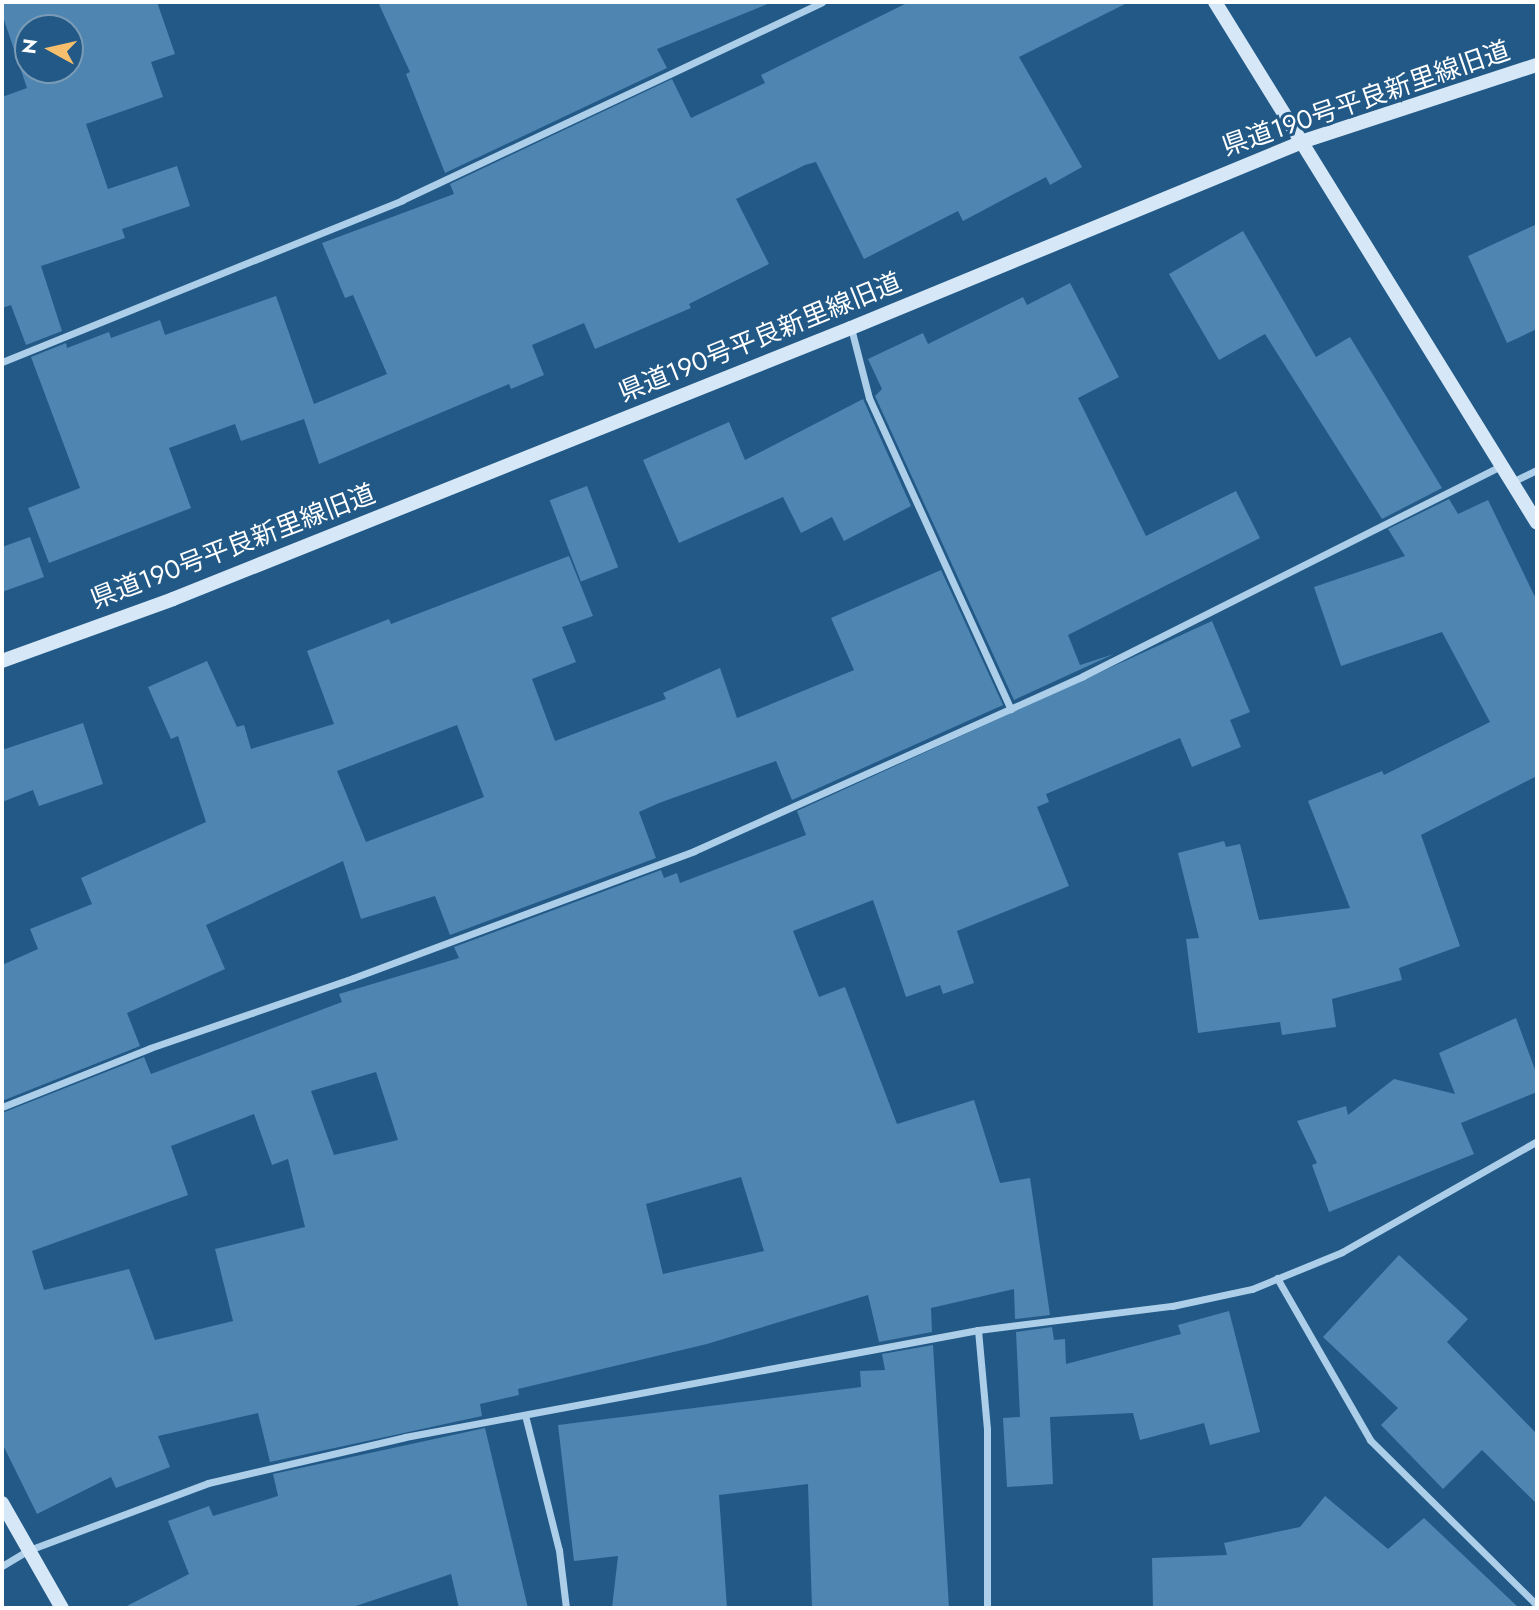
<!DOCTYPE html>
<meta charset="utf-8">
<style>
body{margin:0}
#map{position:relative;width:1539px;height:1610px;overflow:hidden;background:#225986;font-family:Jost,"Noto Sans JP",sans-serif}
div>[style]{position:absolute}
[style*='--x']{left:calc(var(--x)*1px);top:calc(var(--y)*1px);width:calc(var(--w)*1px);rotate:calc(var(--a)*1deg)}
.building>*{inset:0;background:#4e85b1;transform-origin:0 0}
.street>*{height:7px;margin:-3.5px;padding:0 3.5px;transform-origin:3.5px;border-radius:3.5px;background:#accee9}
.secondary>*{height:14px;margin:-7px;padding:0 7px;transform-origin:7px;border-radius:7px;background:#d6e8f8}
span{translate:-50% -50%;white-space:nowrap;text-align:center;line-height:1.15;-webkit-text-stroke:6px #225986;paint-order:stroke}
.street-label{font-size:26px;color:#fff}
.frame{position:absolute;inset:0;border:4px solid #fff;pointer-events:none}
.north{position:absolute;left:14px;top:14px;width:70px;height:70px;box-sizing:border-box;background:#225986;border:2px solid #7a9bb6;border-radius:50%;rotate:278deg;font-size:19px;font-weight:700;line-height:28px;text-align:center;color:#fff}
.north::after{content:'';display:block;margin:auto;width:24px;height:32px;background:#f6bf6d;clip-path:polygon(50% 0,100% 100%,50% 72%,0 100%)}
</style>
<div id="map">
<div class="building">
<div style="clip-path:polygon(evenodd,2px 2px,157px 2px,175px 54px,151px 62px,163px 97px,86px 124px,108px 189px,177px 166px,190px 206px,122px 229px,125px 238px,41px 266px,62px 331px,26px 345px,11px 305px,2px 308px,2px 97px,27px 88px,2px 14px,2px 2px,28px 28px,70px 28px,70px 70px,28px 70px,28px 28px)"></div>
<div style="clip-path:polygon(378px 2px,770px 2px,770px 3px,657px 49px,667px 68px,445px 173px,406px 74px,410px 72px)"></div>
<div style="clip-path:polygon(909px 2px,1129px 2px,1019px 57px,1082px 167px,1050px 185px,1046px 177px,963px 221px,958px 211px,864px 259px,816px 162px,805px 165px,736px 199px,769px 264px,689px 304px,691px 308px,595px 349px,584px 323px,532px 345px,544px 375px,511px 389px,509px 384px,319px 464px,304px 419px,241px 441px,235px 424px,169px 448px,191px 508px,49px 563px,28px 508px,80px 488px,31px 357px,66px 343px,67px 348px,109px 332px,111px 338px,160px 320px,165px 335px,276px 296px,314px 404px,387px 374px,353px 295px,345px 298px,322px 243px,454px 194px,450px 184px,672px 79px,691px 118px,765px 83px,761px 75px)"></div>
<div style="clip-path:polygon(1537px 224px,1537px 329px,1507px 343px,1468px 256px)"></div>
<div style="clip-path:polygon(1243px 231px,1316px 357px,1350px 337px,1442px 488px,1382px 519px,1265px 334px,1219px 360px,1169px 274px)"></div>
<div style="clip-path:polygon(1070px 283px,1119px 377px,1078px 398px,1146px 536px,1236px 491px,1260px 538px,1068px 635px,1080px 665px,1114px 654px,1014px 700px,875px 396px,882px 389px,868px 359px,923px 333px,928px 344px,1023px 297px,1027px 305px)"></div>
<div style="clip-path:polygon(863px 399px,911px 506px,844px 541px,832px 517px,801px 533px,783px 497px,679px 543px,643px 460px,729px 422px,745px 460px)"></div>
<div style="left:587px;top:486px;width:87px;height:40px;rotate:69deg"></div>
<div style="clip-path:polygon(1449px 499px,1458px 514px,1488px 500px,1537px 601px,1537px 776px,1421px 835px,1460px 946px,1399px 968px,1402px 980px,1332px 999px,1336px 1027px,1282px 1035px,1280px 1022px,1198px 1033px,1186px 939px,1199px 938px,1178px 853px,1224px 841px,1226px 847px,1240px 844px,1259px 920px,1350px 908px,1308px 801px,1382px 771px,1384px 775px,1490px 722px,1442px 632px,1341px 666px,1314px 587px,1405px 556px,1388px 529px)"></div>
<div style="clip-path:polygon(30px 537px,44px 577px,2px 592px,2px 547px)"></div>
<div style="clip-path:polygon(evenodd,569px 556px,593px 616px,562px 627px,576px 662px,532px 679px,555px 741px,666px 699px,663px 693px,720px 668px,737px 718px,854px 670px,831px 618px,941px 570px,1003px 705px,792px 800px,776px 761px,659px 803px,639px 812px,656px 858px,450px 935px,435px 896px,361px 919px,343px 861px,206px 925px,225px 969px,127px 1013px,140px 1046px,2px 1101px,2px 965px,38px 949px,30px 929px,92px 904px,81px 878px,206px 822px,178px 736px,171px 739px,148px 687px,207px 661px,237px 727px,244px 725px,251px 749px,334px 724px,307px 651px,389px 619px,391px 624px,569px 556px,457px 725px,484px 797px,366px 842px,337px 771px,457px 725px)"></div>
<div style="clip-path:polygon(evenodd,1212px 621px,1250px 712px,1230px 720px,1241px 747px,1192px 767px,1180px 738px,1046px 794px,1049px 802px,1037px 807px,1069px 886px,957px 931px,974px 983px,943px 994px,940px 985px,906px 997px,873px 900px,793px 931px,819px 997px,845px 987px,897px 1124px,974px 1100px,1000px 1183px,1030px 1178px,1050px 1315px,1015px 1319px,1014px 1289px,931px 1308px,932px 1332px,879px 1342px,868px 1295px,707px 1344px,518px 1389px,519px 1395px,480px 1404px,482px 1416px,270px 1462px,258px 1413px,158px 1436px,170px 1467px,116px 1488px,111px 1477px,37px 1514px,2px 1443px,2px 1113px,144px 1057px,151px 1074px,342px 1002px,339px 994px,459px 958px,454px 947px,661px 870px,664px 878px,677px 873px,680px 883px,806px 835px,797px 811px,1212px 621px,376px 1072px,398px 1140px,334px 1155px,311px 1091px,376px 1072px,1212px 621px,254px 1114px,272px 1165px,288px 1159px,305px 1227px,215px 1249px,233px 1321px,155px 1340px,129px 1269px,44px 1290px,32px 1251px,188px 1195px,171px 1146px,254px 1114px,1212px 621px,741px 1177px,764px 1251px,663px 1274px,646px 1204px,741px 1177px)"></div>
<div style="clip-path:polygon(83px 723px,103px 784px,39px 806px,33px 790px,2px 802px,2px 750px)"></div>
<div style="clip-path:polygon(1516px 1018px,1537px 1075px,1537px 1092px,1461px 1123px,1474px 1154px,1329px 1212px,1312px 1165px,1317px 1163px,1297px 1121px,1346px 1106px,1348px 1115px,1394px 1079px,1455px 1094px,1439px 1053px)"></div>
<div style="clip-path:polygon(1399px 1255px,1468px 1319px,1447px 1342px,1537px 1434px,1537px 1504px,1482px 1450px,1443px 1489px,1381px 1425px,1398px 1408px,1323px 1337px)"></div>
<div style="clip-path:polygon(1229px 1311px,1260px 1432px,1210px 1445px,1204px 1423px,1140px 1440px,1133px 1413px,1050px 1417px,1053px 1484px,1007px 1487px,1003px 1418px,1020px 1417px,1016px 1332px,1052px 1327px,1054px 1340px,1065px 1339px,1066px 1364px,1181px 1334px,1178px 1325px)"></div>
<div style="clip-path:polygon(933px 1345px,949px 1608px,812px 1608px,808px 1484px,719px 1495px,727px 1608px,612px 1608px,618px 1556px,574px 1561px,558px 1425px,861px 1387px,860px 1371px,885px 1370px,882px 1354px)"></div>
<div style="clip-path:polygon(485px 1428px,528px 1608px,459px 1608px,451px 1574px,350px 1608px,123px 1608px,189px 1574px,168px 1521px,209px 1506px,213px 1516px,278px 1496px,273px 1474px)"></div>
<div style="clip-path:polygon(1325px 1496px,1388px 1549px,1424px 1518px,1519px 1608px,1153px 1608px,1152px 1558px,1227px 1555px,1224px 1543px,1300px 1527px)"></div>
</div>
<div class="street">
<div style="--x:851;--y:328;--w:72;--a:75.6"></div>
<div style="--x:869;--y:398;--w:342;--a:65.5"></div>
<div style="--x:2;--y:362;--w:432;--a:-22"></div>
<div style="--x:402;--y:200;--w:464;--a:-25.2"></div>
<div style="--x:1512;--y:482;--w:28;--a:-26"></div>
<div style="--x:2;--y:1107;--w:159;--a:-21.7"></div>
<div style="--x:150;--y:1048;--w:215;--a:-19"></div>
<div style="--x:353;--y:978;--w:364;--a:-20.4"></div>
<div style="--x:694;--y:851;--w:427;--a:-24.2"></div>
<div style="--x:1083;--y:676;--w:469;--a:-26.7"></div>
<div style="--x:1277;--y:1278;--w:187;--a:60.1"></div>
<div style="--x:1370;--y:1440;--w:235;--a:44.7"></div>
<div style="--x:978;--y:1330;--w:99;--a:84.8"></div>
<div style="--x:987;--y:1429;--w:179;--a:90"></div>
<div style="--x:525;--y:1415;--w:139;--a:75.9"></div>
<div style="--x:559;--y:1550;--w:58;--a:83.1"></div>
<div style="--x:2;--y:1566;--w:31;--a:-31"></div>
<div style="--x:29;--y:1550;--w:191;--a:-20.5"></div>
<div style="--x:208;--y:1483;--w:202;--a:-13.1"></div>
<div style="--x:405;--y:1437;--w:583;--a:-10.58"></div>
<div style="--x:978;--y:1330;--w:195;--a:-7.1"></div>
<div style="--x:1172;--y:1306;--w:82;--a:-12"></div>
<div style="--x:1252;--y:1289;--w:97;--a:-22.3"></div>
<div style="--x:1342;--y:1252;--w:224;--a:-29.6"></div>
</div>
<div class="secondary">
<div style="--x:1215;--y:2;--w:612;--a:58.28"></div>
<div style="--x:2;--y:661;--w:182;--a:-19.9"></div>
<div style="--x:173;--y:599;--w:730;--a:-21.79"></div>
<div style="--x:851;--y:328;--w:490;--a:-22.4"></div>
<div style="--x:1304;--y:141;--w:245;--a:-18.1"></div>
<div style="--x:2;--y:1503;--w:121;--a:60.3"></div>
</div>
<div class="street-label">
<span style="left:1366px;top:99px;rotate:-19deg">県道190号平良新里線旧道</span>
<span style="left:760px;top:338px;rotate:-22deg">県道190号平良新里線旧道</span>
<span style="left:233px;top:547px;rotate:-21deg">県道190号平良新里線旧道</span>
</div>
<div class="frame"></div>
<div class="north">N</div>
</div>
